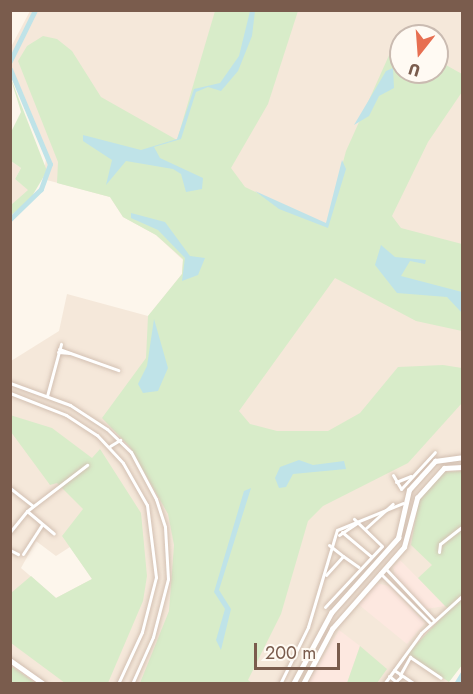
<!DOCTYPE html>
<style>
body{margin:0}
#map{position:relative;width:473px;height:694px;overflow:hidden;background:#fdf6ec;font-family:Jost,sans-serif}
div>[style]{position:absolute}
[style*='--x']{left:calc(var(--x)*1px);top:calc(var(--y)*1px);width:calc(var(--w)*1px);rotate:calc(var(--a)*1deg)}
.residential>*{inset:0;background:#f5e8da}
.commercial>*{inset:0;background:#fde8e0}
.green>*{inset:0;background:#d8ecc9}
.water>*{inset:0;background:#bfe3e8}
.river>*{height:5px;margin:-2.5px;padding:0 2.5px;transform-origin:2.5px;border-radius:2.5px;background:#bfe3e8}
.roads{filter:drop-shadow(0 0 2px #d1beb0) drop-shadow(0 0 2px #d1beb0)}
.street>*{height:3px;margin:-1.5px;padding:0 1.5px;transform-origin:1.5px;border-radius:1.5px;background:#fff}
.secondary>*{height:4.5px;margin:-2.25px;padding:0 2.25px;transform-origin:2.25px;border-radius:2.25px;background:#fff}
span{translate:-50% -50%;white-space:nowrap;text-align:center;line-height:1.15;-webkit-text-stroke:4.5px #fffaf3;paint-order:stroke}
.frame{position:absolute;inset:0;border:12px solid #7a5c4d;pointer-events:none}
.north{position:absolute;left:389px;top:24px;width:60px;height:60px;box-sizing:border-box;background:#fffaf3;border:2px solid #cabbb1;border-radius:50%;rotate:197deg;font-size:16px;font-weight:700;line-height:24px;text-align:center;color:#7a5c4d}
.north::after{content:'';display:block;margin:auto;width:21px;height:27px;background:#e76f51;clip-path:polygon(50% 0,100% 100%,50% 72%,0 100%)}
.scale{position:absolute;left:254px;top:643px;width:86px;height:27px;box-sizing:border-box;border:3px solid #7a5c4d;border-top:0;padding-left:8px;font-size:18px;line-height:21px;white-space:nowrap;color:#7a5c4d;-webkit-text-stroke:4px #fffaf3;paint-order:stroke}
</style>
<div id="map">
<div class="residential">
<div style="clip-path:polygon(evenodd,30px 11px,462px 11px,462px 665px,448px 683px,11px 683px,11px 361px,59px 331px,67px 294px,148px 316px,182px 274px,183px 260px,156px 235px,123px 217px,110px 197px,43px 179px,46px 159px,11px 76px,11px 47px,30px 11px,401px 36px,437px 36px,437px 72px,401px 72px,401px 36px,30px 11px,36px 541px,56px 556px,70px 547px,92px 579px,56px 598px,21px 568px,36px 541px)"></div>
<div style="clip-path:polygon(11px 161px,21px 168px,15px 179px,29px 190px,16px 206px,11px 205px)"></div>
</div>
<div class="commercial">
<div style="clip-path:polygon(400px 560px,445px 606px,426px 609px,395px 576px,393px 567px)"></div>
<div style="clip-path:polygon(377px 583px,389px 586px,425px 623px,407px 644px,358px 604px)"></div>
<div style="clip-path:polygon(339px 630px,360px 646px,347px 683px,307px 684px)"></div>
</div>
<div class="green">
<div style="clip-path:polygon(215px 11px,298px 11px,268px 104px,231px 168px,245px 187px,326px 225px,346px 151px,395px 42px,401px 44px,401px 72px,437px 72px,437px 60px,462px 74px,462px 92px,428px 142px,392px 216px,401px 228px,462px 244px,462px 331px,416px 321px,335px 278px,239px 411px,250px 424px,277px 431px,328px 431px,360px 413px,398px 367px,443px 365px,462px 368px,462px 403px,408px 463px,323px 506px,308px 521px,281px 614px,248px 680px,252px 683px,140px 683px,169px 611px,174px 545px,168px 514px,130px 447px,102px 418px,146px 358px,148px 316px,182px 274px,183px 259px,156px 235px,123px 217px,110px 197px,57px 183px,58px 162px,18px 61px,27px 46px,43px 36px,57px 39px,72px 51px,101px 97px,177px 140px)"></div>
<div style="clip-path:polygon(10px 76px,47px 171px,28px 203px,11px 215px,11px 205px,28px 190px,15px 179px,21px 168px,11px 161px,11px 132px,21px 112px)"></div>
<div style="clip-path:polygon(10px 415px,52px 428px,92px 458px,100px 449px,141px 513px,147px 576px,143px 601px,108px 683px,65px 683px,11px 643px,11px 593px,31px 576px,56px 598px,92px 579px,62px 536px,83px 509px,57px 483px,50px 485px,11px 432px)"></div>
<div style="clip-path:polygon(462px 471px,462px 665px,449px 682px,407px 654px,449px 610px,418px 578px,432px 565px,411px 545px,420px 493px,444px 472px)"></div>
<div style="clip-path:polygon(360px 646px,387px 669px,377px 683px,347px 683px)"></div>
<div style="clip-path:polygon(11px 666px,27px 677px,35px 683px,11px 683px)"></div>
</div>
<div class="water">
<div style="clip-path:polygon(250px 11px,255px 11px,252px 36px,238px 71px,221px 91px,208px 87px,196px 92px,181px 139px,154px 147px,160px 158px,203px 178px,202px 189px,186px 192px,181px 174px,173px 169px,126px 161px,106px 185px,112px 160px,83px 141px,83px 135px,141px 150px,177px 139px,194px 89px,220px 83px,239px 56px)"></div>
<div style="clip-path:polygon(393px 68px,394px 88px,379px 96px,369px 116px,354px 125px,386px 71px)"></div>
<div style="clip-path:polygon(342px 160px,346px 169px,328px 228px,279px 209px,255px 191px,326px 223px)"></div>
<div style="clip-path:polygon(131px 213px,165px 222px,190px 256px,205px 258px,198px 275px,182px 281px,185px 258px,158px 230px,131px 218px)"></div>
<div style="clip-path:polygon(381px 245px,395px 257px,426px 260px,425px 264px,410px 261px,401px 276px,462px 292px,462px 313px,447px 297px,397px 293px,375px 265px)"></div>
<div style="clip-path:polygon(154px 319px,168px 368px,158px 391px,143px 393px,138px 384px,147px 366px)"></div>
<div style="clip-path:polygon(299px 460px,313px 465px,344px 461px,346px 469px,293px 474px,286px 487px,279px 488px,275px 478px,280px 467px)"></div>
<div style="clip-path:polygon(251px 488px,219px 590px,231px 609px,221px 650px,216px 640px,225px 609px,214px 592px,244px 491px)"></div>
</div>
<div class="river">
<div style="--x:10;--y:61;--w:57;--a:-63.9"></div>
<div style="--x:10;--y:69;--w:103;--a:67.2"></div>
<div style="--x:50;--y:164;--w:27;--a:110"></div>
<div style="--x:41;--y:189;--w:43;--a:135.9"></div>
<div style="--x:456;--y:684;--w:12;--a:-59"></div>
</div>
<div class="roads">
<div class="street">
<div style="--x:59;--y:349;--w:63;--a:19.6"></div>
<div style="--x:58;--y:352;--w:12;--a:5"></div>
<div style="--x:10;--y:383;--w:64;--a:20.1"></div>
<div style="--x:70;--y:405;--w:44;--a:33"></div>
<div style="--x:107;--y:429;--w:33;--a:44"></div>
<div style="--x:131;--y:452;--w:53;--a:62"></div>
<div style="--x:156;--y:499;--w:29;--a:72"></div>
<div style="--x:165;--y:527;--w:52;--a:86.7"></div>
<div style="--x:168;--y:579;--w:60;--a:104.5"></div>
<div style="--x:153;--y:637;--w:51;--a:114.1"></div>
<div style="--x:10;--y:393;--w:60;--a:21.4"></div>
<div style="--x:66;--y:415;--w:37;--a:33"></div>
<div style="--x:97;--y:435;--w:38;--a:47"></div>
<div style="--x:123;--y:463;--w:48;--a:60.3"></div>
<div style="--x:147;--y:505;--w:73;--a:82.9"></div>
<div style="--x:156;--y:577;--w:57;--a:104.3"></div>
<div style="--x:142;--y:632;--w:57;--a:114.8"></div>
<div style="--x:47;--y:396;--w:54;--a:-74.9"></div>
<div style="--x:110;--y:446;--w:12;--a:-31"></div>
<div style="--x:393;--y:475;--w:16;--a:60"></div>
<div style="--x:401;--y:489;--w:50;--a:-47.4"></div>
<div style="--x:396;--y:482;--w:16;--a:-22"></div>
<div style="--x:10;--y:488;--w:29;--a:38"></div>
<div style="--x:27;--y:511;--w:35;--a:40"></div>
<div style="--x:366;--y:528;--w:36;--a:-42"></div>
<div style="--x:10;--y:532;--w:27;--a:-51"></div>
<div style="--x:27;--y:511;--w:76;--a:-37.5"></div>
<div style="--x:342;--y:532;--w:38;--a:40"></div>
<div style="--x:339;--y:535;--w:23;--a:-34"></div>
<div style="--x:329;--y:545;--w:18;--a:38"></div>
<div style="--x:10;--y:550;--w:9;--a:27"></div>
<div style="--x:439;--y:552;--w:8;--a:-83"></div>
<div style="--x:440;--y:544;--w:28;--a:-38"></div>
<div style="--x:23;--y:554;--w:35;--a:-57"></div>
<div style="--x:386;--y:569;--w:69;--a:46.8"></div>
<div style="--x:380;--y:573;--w:71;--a:45"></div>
<div style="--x:326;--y:575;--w:25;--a:-48"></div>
<div style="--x:343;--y:556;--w:19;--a:35"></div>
<div style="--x:325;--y:607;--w:83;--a:-46.9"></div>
<div style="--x:382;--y:546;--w:39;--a:-136"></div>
<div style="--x:394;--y:670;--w:25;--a:34"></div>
<div style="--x:400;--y:675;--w:21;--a:-61"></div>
<div style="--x:410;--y:657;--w:37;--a:34"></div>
<div style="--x:389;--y:676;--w:13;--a:39"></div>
<div style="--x:280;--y:684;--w:64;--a:-63.8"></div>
<div style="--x:308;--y:627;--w:101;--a:-73.4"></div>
<div style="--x:337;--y:530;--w:71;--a:-22.2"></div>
<div style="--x:384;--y:684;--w:63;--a:-54"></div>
<div style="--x:421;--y:633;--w:55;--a:-42.1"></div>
<div style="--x:393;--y:684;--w:12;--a:-42"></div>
</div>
<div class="secondary">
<div style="--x:10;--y:660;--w:42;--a:35.2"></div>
<div style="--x:293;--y:684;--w:81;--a:-61.8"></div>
<div style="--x:331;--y:613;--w:101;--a:-48.2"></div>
<div style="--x:398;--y:538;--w:49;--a:-77.1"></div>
<div style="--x:409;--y:490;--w:39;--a:-48"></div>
<div style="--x:435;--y:461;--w:27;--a:-8"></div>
<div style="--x:303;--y:684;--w:62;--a:-62.2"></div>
<div style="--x:332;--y:629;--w:109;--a:-48.7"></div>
<div style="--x:404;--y:547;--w:51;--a:-75.1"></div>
<div style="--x:417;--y:498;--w:40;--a:-48"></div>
<div style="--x:444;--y:468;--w:18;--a:-3"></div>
</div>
</div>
<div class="frame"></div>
<div class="north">U</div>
<div class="scale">200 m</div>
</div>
